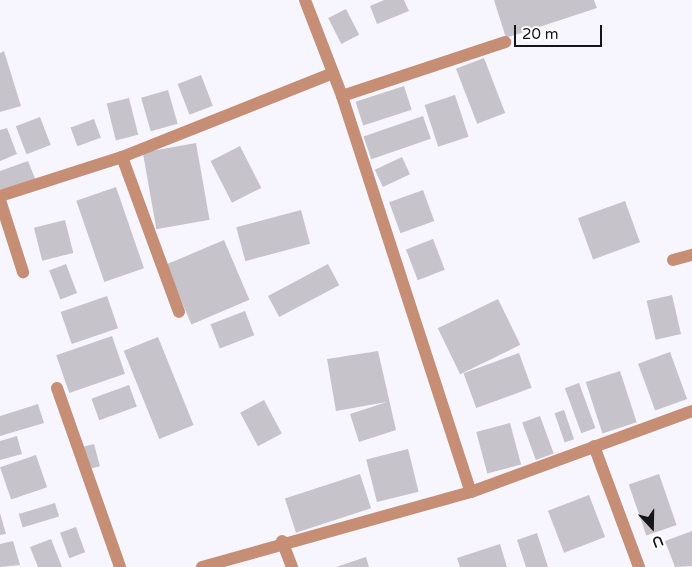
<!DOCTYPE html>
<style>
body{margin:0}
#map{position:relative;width:692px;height:567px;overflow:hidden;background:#f7f6ff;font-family:"Varela Round",sans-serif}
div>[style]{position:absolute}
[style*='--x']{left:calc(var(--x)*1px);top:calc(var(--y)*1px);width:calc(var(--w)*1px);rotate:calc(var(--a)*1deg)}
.building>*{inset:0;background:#c6c3cb;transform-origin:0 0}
.minor>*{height:12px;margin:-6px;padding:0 6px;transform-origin:6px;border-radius:6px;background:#c68e74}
span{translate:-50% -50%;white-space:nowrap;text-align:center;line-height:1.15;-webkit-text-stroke:4.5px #fff;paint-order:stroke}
.north{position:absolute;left:627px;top:502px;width:50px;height:50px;-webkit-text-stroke:4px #fff;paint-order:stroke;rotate:159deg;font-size:14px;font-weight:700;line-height:20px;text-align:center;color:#161518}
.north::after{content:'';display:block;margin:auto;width:18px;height:22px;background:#161518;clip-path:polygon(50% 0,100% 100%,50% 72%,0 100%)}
.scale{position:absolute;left:514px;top:25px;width:88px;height:22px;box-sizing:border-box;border:2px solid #161518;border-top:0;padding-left:6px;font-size:15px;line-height:18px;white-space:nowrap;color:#161518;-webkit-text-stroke:4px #fff;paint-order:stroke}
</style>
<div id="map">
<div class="building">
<div style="clip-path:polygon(384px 0,404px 0,409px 11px,377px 24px,370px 6px)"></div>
<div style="clip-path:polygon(494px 0,594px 0,597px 8px,506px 38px)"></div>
<div style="left:346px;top:9px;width:29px;height:20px;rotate:63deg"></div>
<div style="clip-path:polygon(4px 51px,21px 106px,0 112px,0 53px)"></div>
<div style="left:484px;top:58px;width:59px;height:30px;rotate:69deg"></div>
<div style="left:201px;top:75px;width:33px;height:25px;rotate:69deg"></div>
<div style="left:404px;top:86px;width:25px;height:51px;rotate:72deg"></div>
<div style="left:168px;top:90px;width:35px;height:28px;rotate:74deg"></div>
<div style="left:455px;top:95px;width:44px;height:32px;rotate:72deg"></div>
<div style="left:129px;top:98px;width:38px;height:23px;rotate:76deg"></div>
<div style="left:423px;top:116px;width:24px;height:63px;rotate:71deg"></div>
<div style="left:40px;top:117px;width:30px;height:26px;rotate:69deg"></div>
<div style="left:94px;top:119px;width:20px;height:25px;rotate:70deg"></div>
<div style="clip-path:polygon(7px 128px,17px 154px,0 161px,0 130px)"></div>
<div style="left:196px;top:143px;width:78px;height:54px;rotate:80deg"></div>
<div style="left:240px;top:146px;width:47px;height:33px;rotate:63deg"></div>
<div style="left:402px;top:157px;width:19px;height:30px;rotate:65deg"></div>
<div style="clip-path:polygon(28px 161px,36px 181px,0 190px,0 171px)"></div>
<div style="left:116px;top:187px;width:86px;height:42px;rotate:71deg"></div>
<div style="left:423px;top:190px;width:33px;height:36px;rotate:70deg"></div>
<div style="left:625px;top:201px;width:44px;height:50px;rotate:70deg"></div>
<div style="left:301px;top:210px;width:35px;height:67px;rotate:75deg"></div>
<div style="left:65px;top:220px;width:34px;height:32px;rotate:76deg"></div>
<div style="left:433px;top:239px;width:33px;height:29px;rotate:69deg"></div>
<div style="left:224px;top:240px;width:65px;height:63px;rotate:67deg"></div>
<div style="left:66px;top:264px;width:31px;height:18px;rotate:69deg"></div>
<div style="left:328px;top:264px;width:24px;height:68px;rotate:62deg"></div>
<div style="left:672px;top:295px;width:40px;height:26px;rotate:77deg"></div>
<div style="left:107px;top:296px;width:34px;height:49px;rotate:71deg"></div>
<div style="left:498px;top:299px;width:51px;height:67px;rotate:64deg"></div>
<div style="left:245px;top:311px;width:26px;height:37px;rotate:69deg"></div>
<div style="left:112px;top:336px;width:40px;height:59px;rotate:71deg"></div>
<div style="left:158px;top:337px;width:95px;height:37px;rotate:68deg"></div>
<div style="clip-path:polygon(378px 351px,396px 430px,359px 442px,350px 414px,387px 402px,336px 411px,327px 359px)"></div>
<div style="left:670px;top:352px;width:50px;height:34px;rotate:70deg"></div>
<div style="left:519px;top:353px;width:37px;height:59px;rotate:70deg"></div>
<div style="left:620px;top:371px;width:54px;height:36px;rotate:72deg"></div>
<div style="left:579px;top:383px;width:48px;height:15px;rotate:70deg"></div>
<div style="left:129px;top:385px;width:23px;height:40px;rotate:70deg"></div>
<div style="left:264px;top:400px;width:38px;height:27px;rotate:62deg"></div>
<div style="clip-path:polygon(38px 404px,44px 423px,0 436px,0 416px)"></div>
<div style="left:564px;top:410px;width:31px;height:10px;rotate:71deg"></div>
<div style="left:540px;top:416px;width:40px;height:19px;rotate:70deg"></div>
<div style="left:510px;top:423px;width:43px;height:35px;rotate:75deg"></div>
<div style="clip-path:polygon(17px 436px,22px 454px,0 460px,0 441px)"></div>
<div style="left:94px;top:444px;width:23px;height:14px;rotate:75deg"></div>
<div style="left:408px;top:449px;width:44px;height:43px;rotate:76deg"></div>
<div style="left:36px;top:455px;width:34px;height:38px;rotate:71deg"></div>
<div style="left:360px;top:474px;width:36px;height:79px;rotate:72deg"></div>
<div style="left:659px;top:474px;width:54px;height:32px;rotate:71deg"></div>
<div style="left:589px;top:495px;width:45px;height:44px;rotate:69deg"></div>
<div style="left:55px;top:503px;width:14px;height:38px;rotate:73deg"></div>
<div style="clip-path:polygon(0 513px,6px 534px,0 535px)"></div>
<div style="left:76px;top:527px;width:27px;height:17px;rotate:70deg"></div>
<div style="clip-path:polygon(692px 531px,692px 566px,675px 567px,665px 541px)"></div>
<div style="clip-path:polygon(537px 533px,548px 567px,526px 567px,517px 540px)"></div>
<div style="clip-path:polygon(51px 539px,62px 567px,38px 567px,30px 547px)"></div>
<div style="clip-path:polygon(13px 541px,20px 565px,0 567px,0 544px)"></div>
<div style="clip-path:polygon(500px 544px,507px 567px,460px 567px,457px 558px)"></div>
<div style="clip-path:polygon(366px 557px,369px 567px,336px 567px)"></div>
</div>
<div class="minor">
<div style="--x:305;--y:0;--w:103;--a:68.9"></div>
<div style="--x:342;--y:96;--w:416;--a:72"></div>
<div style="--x:342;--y:96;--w:172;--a:-18.3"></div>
<div style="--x:122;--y:157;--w:165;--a:69.8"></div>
<div style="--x:0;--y:196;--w:128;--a:-17.7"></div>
<div style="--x:122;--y:157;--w:227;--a:-21.7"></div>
<div style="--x:0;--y:200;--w:76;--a:72.3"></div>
<div style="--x:673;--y:260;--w:20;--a:-15"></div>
<div style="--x:57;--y:388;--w:190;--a:70.6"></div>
<div style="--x:594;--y:446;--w:129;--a:69.6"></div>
<div style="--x:282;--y:541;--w:28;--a:69"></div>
<div style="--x:202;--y:567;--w:279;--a:-15.6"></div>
<div style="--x:471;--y:492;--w:235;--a:-20.1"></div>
</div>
<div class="north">U</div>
<div class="scale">20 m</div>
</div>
